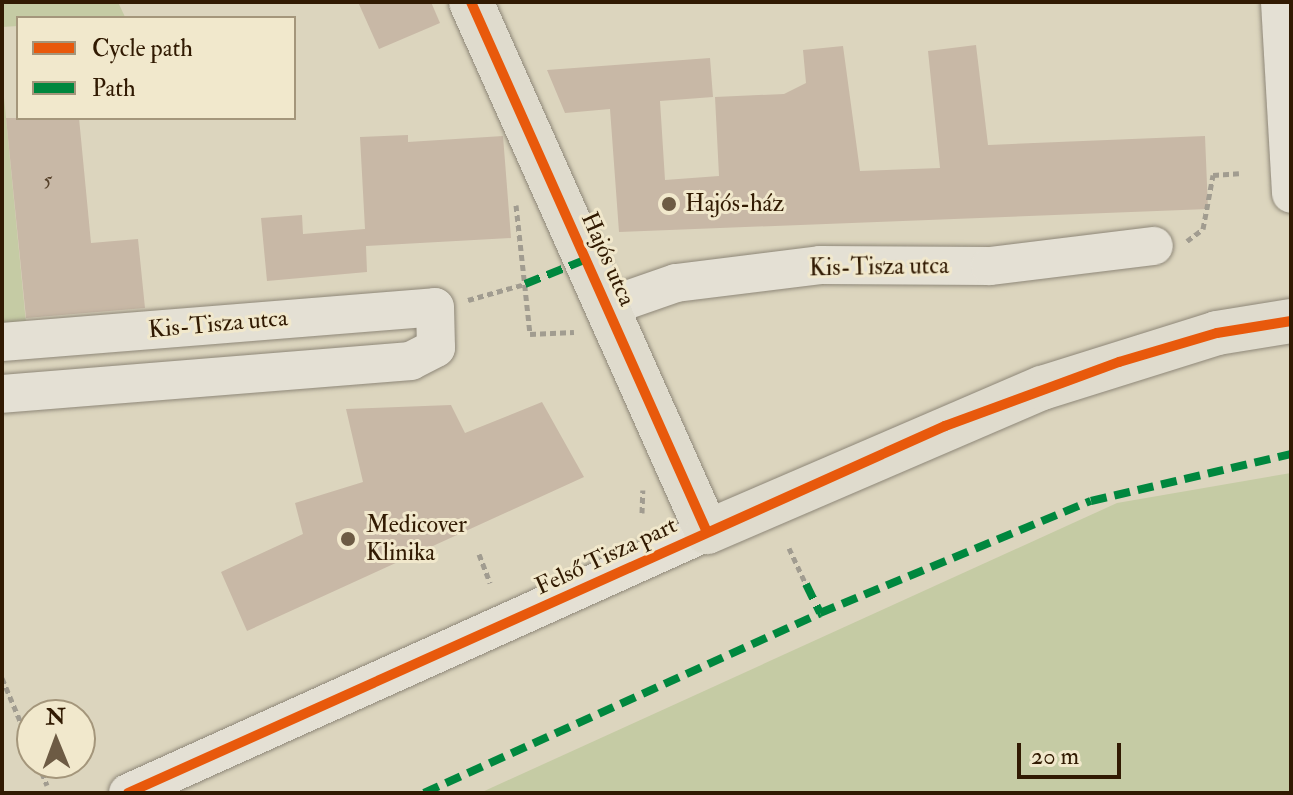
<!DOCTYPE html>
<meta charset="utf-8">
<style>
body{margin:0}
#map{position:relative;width:1293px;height:795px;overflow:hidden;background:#dcd5be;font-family:"IM FELL Double Pica",serif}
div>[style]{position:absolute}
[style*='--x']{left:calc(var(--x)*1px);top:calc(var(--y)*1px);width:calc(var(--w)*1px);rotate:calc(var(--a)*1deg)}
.green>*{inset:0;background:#c5cba4}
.building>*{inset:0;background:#c8b8a6}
.path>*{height:5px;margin-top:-2.5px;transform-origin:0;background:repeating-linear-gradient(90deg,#a19c90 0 6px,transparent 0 10px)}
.roads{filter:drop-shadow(0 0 2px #8e8778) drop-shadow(0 0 2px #8e8778)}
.minor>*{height:38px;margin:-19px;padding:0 19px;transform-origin:19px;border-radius:19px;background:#e4e0d4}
.major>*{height:44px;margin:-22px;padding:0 22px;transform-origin:22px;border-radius:22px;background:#dfdbcd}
.quiet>*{height:8px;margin-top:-4px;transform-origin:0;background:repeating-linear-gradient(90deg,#00873e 0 16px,transparent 0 24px)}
.cycleway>*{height:10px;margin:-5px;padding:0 5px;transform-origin:5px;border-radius:5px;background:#e8590c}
.dots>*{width:22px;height:22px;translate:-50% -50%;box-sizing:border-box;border:4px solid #f1e8cc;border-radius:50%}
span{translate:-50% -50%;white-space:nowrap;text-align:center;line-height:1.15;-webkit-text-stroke:6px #f1e8cc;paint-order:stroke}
.number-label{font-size:20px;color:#57422b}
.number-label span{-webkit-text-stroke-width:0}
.poi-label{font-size:24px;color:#311a02}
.left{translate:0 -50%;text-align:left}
.street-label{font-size:24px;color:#311a02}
.frame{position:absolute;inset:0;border:4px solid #311a02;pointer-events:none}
.legend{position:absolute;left:16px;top:16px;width:280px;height:104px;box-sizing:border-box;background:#f1e8cc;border:2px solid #a4967b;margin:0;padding:10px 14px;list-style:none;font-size:24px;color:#311a02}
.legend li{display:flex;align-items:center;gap:16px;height:40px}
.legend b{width:40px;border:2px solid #a4967b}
.north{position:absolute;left:16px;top:699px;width:80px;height:80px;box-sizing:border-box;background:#f1e8cc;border:2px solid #a4967b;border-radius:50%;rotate:359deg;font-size:22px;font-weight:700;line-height:32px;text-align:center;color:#311a02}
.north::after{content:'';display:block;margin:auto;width:28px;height:36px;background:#6d5b44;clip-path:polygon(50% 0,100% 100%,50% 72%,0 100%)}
.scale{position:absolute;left:1017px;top:743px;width:104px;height:36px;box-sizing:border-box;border:4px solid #311a02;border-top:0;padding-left:10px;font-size:24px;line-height:28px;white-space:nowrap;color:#311a02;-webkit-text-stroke:6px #f1e8cc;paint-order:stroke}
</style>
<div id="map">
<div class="green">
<div style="clip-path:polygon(2px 2px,118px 2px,125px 17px,18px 18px,18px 26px,2px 27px)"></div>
<div style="clip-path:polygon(2px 77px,27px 333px,2px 333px)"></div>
<div style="clip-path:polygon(1291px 473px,1291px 793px,480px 793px,1117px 503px)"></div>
</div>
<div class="building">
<div style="clip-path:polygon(358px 2px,431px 2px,440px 23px,379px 49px)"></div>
<div style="clip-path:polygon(976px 45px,988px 145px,1205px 136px,1208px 209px,619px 232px,610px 109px,565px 113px,547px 70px,710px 58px,713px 97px,660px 101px,665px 180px,719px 176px,715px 97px,784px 94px,806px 83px,803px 50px,843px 46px,860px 171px,940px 168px,928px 51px)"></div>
<div style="clip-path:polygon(6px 118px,79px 118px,91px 243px,138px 239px,145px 308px,26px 318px)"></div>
<div style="clip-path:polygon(408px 135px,408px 142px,503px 136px,511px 238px,366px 246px,367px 272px,267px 281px,261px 218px,302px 215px,303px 234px,365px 229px,360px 137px)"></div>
<div style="clip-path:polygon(542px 402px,584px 477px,247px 631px,221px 572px,303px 534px,295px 503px,363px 482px,346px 409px,451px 405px,465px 433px)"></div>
</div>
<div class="path">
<div style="--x:516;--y:205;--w:130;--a:83.8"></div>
<div style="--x:530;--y:334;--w:44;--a:-2.6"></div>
<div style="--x:1187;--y:241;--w:20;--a:-37"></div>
<div style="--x:1203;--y:229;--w:55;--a:-79.5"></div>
<div style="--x:1213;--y:175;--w:26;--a:-4"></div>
<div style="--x:468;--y:300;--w:59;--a:-15.7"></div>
<div style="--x:642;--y:513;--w:23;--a:-88"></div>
<div style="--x:789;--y:548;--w:40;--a:65"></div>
<div style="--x:479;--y:554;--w:31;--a:69"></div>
<div style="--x:2;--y:678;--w:77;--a:67.1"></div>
<div style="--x:38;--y:763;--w:24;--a:68"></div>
</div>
<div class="roads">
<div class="minor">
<div style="--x:1280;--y:2;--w:192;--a:86.7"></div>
<div style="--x:607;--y:307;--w:73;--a:-19.2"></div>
<div style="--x:676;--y:283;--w:145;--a:-7.1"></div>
<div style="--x:820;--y:265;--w:170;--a:0.3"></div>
<div style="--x:990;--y:266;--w:165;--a:-7"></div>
<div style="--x:2;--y:342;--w:434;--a:-4.6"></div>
<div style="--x:435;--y:307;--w:41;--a:88.6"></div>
<div style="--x:436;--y:348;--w:28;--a:153"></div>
<div style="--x:411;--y:361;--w:410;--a:175.4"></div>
<div style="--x:128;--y:793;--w:635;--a:-24.26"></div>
</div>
<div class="major">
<div style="--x:471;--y:2;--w:580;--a:66"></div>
<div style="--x:707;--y:532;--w:365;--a:-23.3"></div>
<div style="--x:1042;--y:388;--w:183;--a:-17.4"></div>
<div style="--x:1217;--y:333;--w:75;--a:-9.2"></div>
</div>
</div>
<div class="quiet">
<div style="--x:525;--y:284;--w:67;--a:-22"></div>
<div style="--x:806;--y:584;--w:32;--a:64"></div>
<div style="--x:424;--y:793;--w:435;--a:-24.4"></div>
<div style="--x:820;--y:613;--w:293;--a:-22.5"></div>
<div style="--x:1091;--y:501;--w:205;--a:-13.2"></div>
</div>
<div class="cycleway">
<div style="--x:471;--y:2;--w:580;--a:66"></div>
<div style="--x:128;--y:793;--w:896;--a:-24.19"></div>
<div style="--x:945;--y:426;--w:185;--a:-20.2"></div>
<div style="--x:1119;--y:362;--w:102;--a:-16.5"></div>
<div style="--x:1217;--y:333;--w:75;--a:-9.2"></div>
</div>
<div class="dots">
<div style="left:669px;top:204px;background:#6d5b44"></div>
<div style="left:348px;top:539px;background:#6d5b44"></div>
</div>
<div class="number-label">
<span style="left:48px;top:179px">5</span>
</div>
<div class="poi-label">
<span class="left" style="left:685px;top:204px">Hajós-ház</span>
<span class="left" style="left:366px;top:539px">Medicover<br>Klinika</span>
</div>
<div class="street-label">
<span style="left:608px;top:259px;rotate:66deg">Hajós utca</span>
<span style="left:879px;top:267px;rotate:-1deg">Kis-Tisza utca</span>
<span style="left:218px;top:324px;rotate:-5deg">Kis-Tisza utca</span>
<span style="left:606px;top:556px;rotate:-25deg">Felső Tisza part</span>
</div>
<div class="frame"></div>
<ul class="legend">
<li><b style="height:10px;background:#e8590c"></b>Cycle path</li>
<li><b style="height:10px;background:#00873e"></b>Path</li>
</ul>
<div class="north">N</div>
<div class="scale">20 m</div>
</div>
